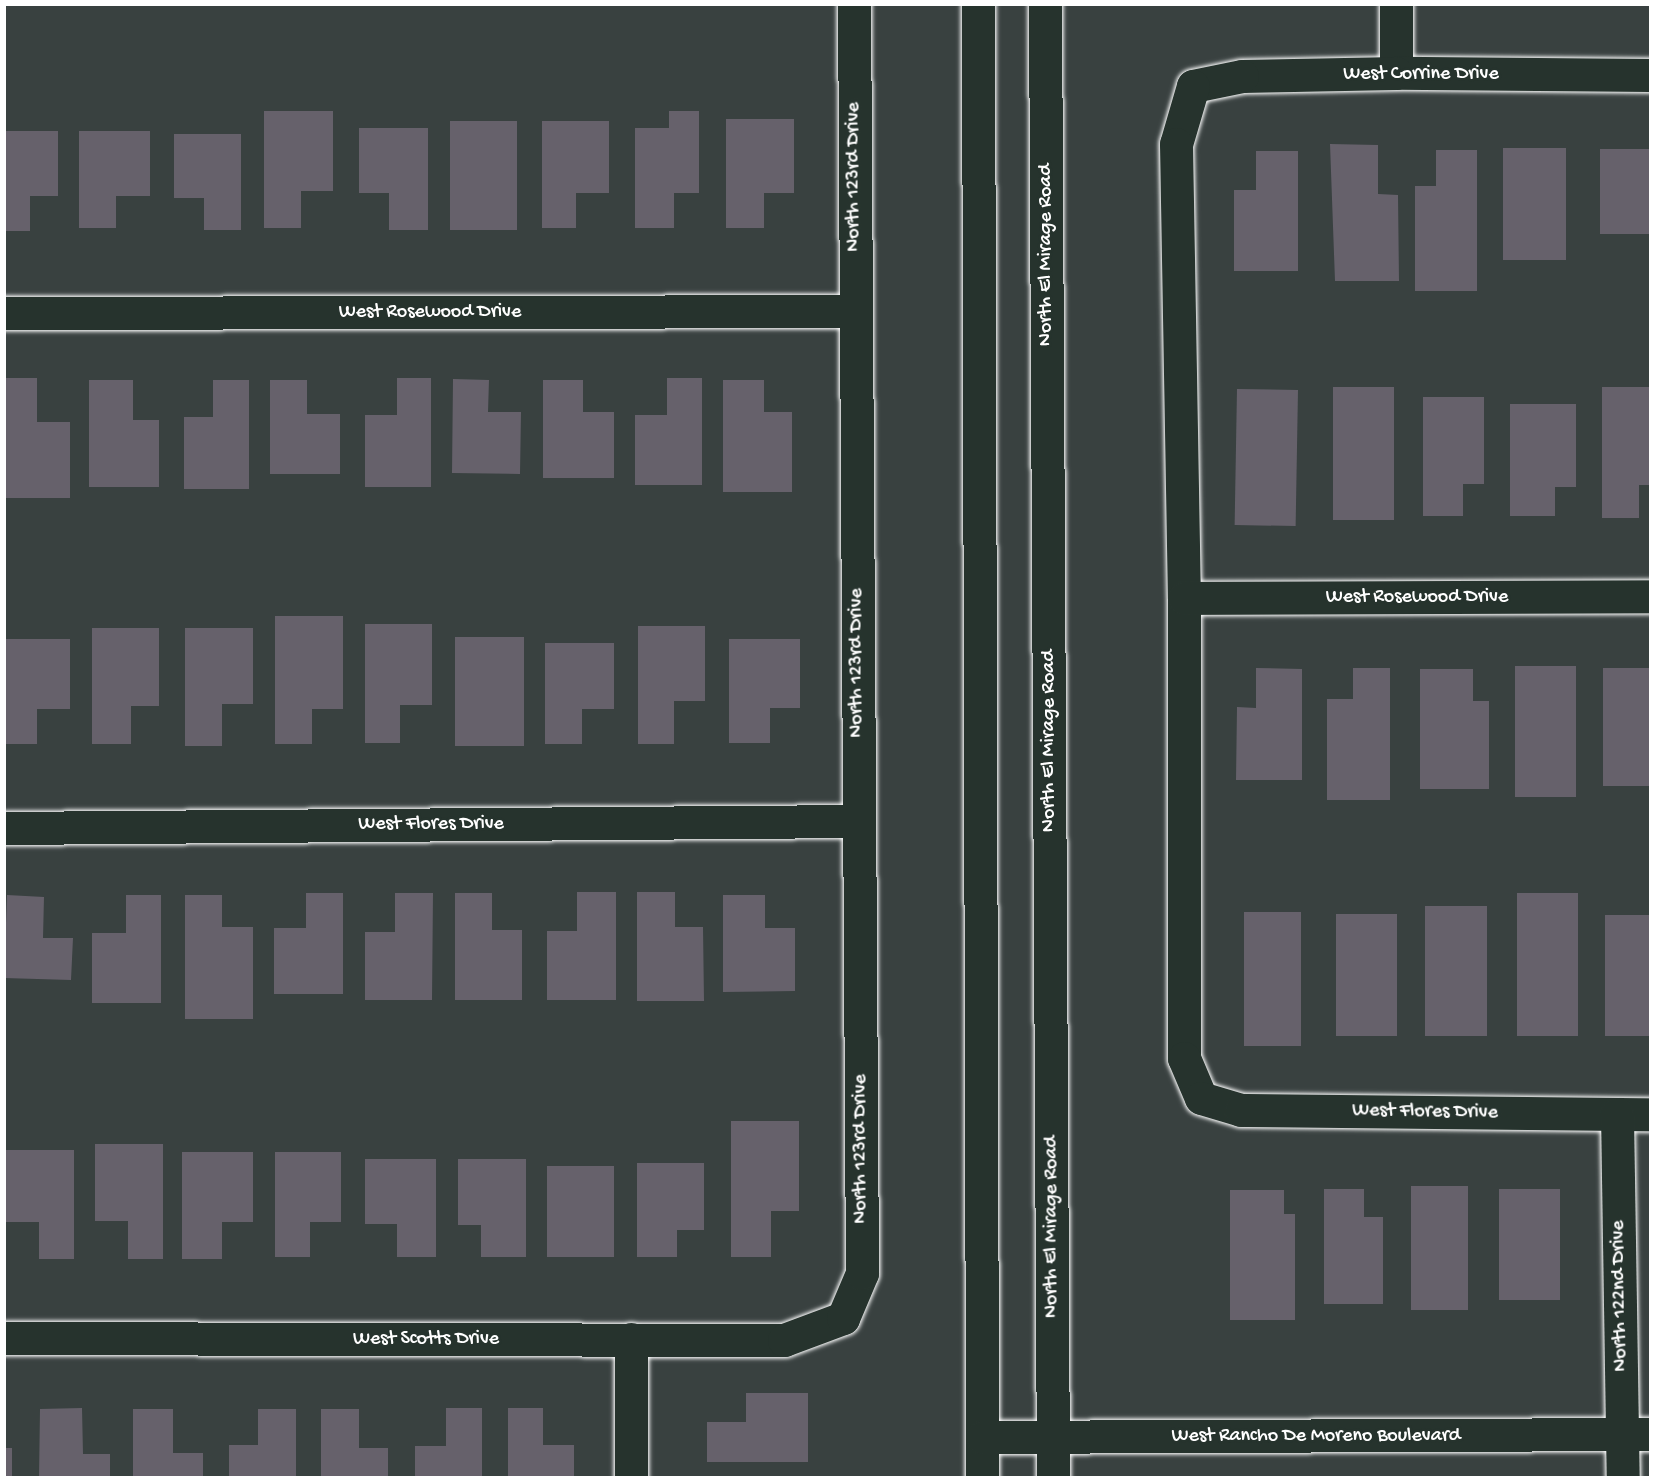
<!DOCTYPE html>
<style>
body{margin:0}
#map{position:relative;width:1655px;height:1482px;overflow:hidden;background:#394140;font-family:"Gochi Hand",sans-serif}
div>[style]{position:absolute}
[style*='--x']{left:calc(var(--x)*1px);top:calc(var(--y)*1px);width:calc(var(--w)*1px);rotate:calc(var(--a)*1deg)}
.building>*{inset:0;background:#66616b;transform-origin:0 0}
.roads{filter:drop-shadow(0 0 2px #fff) drop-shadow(0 0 2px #fff)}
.street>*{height:33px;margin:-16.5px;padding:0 16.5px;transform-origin:16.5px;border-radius:16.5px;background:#26332d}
.secondary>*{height:33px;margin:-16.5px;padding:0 16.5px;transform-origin:16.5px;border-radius:16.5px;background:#26332d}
span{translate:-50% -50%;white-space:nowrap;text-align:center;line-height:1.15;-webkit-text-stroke:5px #26332d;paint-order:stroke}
.street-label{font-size:20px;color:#fff}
.frame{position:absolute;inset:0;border:6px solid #fff;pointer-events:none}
</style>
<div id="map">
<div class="building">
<div style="clip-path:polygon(264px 111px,333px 111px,333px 191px,301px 191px,301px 228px,264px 228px)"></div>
<div style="clip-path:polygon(669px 111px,699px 111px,699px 193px,674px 193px,674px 228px,635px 228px,635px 128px,669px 128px)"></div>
<div style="clip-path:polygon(726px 119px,794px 119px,794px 193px,764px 193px,764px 228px,726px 228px)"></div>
<div style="left:450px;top:121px;width:67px;height:109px"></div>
<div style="clip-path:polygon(542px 121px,609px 121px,609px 193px,576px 193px,576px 228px,542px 228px)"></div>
<div style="clip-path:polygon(359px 128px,428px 128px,428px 230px,389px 230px,389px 193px,359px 193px)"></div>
<div style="clip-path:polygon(4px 131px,58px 131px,58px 196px,30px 196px,30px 231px,4px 231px)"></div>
<div style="clip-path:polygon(79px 131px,150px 131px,150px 196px,116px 196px,116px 228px,79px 228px)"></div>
<div style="clip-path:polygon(174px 134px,241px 134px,241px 230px,204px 230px,204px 198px,174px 198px)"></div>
<div style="clip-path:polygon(1330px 144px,1378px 145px,1378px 194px,1398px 195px,1399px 281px,1335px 281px)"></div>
<div style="left:1503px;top:148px;width:63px;height:112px"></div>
<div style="left:1650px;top:149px;width:85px;height:50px;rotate:90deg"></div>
<div style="clip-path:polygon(1436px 150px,1477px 150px,1477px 291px,1415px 291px,1415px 186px,1436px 186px)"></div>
<div style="clip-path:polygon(1256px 151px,1298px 151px,1298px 271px,1234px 271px,1234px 190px,1256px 190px)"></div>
<div style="clip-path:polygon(4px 378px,37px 378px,37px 422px,70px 422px,70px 498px,4px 498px)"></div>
<div style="clip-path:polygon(397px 378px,431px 378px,431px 487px,365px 487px,365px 415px,397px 415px)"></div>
<div style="clip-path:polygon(667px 378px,702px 378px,702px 485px,635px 485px,635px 415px,667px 415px)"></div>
<div style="clip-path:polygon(453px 379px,489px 380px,488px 412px,521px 412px,520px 474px,452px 473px)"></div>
<div style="clip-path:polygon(89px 380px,133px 380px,133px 420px,159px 420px,159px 487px,89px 487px)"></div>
<div style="clip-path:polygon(213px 380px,249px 380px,249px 489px,184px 489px,184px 417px,213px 417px)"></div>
<div style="clip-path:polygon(270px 380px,307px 380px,307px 414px,340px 414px,340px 474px,270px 474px)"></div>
<div style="clip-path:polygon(543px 380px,583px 380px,583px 412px,614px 412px,614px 478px,543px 478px)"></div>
<div style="clip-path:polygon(723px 380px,764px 380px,764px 412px,792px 412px,792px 492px,723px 492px)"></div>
<div style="left:1333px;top:387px;width:61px;height:133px"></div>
<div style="clip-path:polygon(1602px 387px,1650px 387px,1650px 485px,1639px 485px,1639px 518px,1602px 518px)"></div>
<div style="left:1237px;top:389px;width:61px;height:136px;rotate:1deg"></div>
<div style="clip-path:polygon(1423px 397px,1484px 397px,1484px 484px,1463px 484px,1463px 516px,1423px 516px)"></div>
<div style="clip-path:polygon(1510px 404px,1576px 404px,1576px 487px,1555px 487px,1555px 516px,1510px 516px)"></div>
<div style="clip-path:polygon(275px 616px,343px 616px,343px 709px,312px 709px,312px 744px,275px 744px)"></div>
<div style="clip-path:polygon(365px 624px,432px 624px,432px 705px,400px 705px,400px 743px,365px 743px)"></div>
<div style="clip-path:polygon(638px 626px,705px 626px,705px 701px,674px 701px,674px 744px,638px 744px)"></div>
<div style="clip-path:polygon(92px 628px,159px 628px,159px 706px,131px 706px,131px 744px,92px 744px)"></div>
<div style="clip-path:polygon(185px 628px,253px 628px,253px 704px,222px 704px,222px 746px,185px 746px)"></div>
<div style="left:455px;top:637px;width:69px;height:109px"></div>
<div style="clip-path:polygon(4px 639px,70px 639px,70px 709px,37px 709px,37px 744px,4px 744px)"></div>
<div style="clip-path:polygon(729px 639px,800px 639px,800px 708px,770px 708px,770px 743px,729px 743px)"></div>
<div style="clip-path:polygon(545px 643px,614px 643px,614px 709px,582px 709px,582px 744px,545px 744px)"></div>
<div style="left:1515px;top:666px;width:61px;height:131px"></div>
<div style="clip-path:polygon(1256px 668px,1302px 669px,1302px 780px,1236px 780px,1237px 707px,1256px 708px)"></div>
<div style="clip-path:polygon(1353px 668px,1390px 668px,1390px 800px,1327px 800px,1327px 699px,1353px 699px)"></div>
<div style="left:1603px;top:668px;width:47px;height:118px"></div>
<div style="clip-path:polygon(1420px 669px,1473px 669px,1473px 701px,1489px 701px,1489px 789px,1420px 789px)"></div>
<div style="clip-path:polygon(577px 892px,616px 892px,616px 1000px,547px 1000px,547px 931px,577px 931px)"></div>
<div style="clip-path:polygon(637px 892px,675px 892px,675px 927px,703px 927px,704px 1001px,637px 1001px)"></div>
<div style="clip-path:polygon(306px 893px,343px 893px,343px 994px,274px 994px,274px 928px,306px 928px)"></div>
<div style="clip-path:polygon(395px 893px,433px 893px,432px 1000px,365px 1000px,365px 932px,395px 932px)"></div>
<div style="clip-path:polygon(455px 893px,492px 893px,492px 930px,522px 930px,522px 1000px,455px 1000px)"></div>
<div style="left:1517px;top:893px;width:61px;height:143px"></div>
<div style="clip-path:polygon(7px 895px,44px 897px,43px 938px,73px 938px,71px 980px,4px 978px)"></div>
<div style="clip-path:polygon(126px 895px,161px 895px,161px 1003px,92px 1003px,92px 933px,126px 933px)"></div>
<div style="clip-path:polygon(185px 895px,222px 895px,222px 927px,253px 927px,253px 1019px,185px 1019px)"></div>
<div style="clip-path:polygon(723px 895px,765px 895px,765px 928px,795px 928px,795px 991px,723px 992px)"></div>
<div style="left:1425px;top:906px;width:62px;height:130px"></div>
<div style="left:1244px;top:912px;width:57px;height:134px"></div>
<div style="left:1336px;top:914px;width:61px;height:122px"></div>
<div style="left:1605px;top:915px;width:45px;height:121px"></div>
<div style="clip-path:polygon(731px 1121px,799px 1121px,799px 1211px,771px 1211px,771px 1257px,731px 1257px)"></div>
<div style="clip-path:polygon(95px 1144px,163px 1144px,163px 1259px,128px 1259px,128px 1221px,95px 1221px)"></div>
<div style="clip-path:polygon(6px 1150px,74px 1150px,74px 1259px,39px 1259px,39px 1222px,6px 1222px)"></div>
<div style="clip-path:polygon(182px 1152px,253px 1152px,253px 1222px,222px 1222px,222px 1259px,182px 1259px)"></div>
<div style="clip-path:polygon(275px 1152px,341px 1152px,341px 1222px,310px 1222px,310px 1257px,275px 1257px)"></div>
<div style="clip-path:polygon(365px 1159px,436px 1159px,436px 1257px,397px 1257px,397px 1224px,365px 1224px)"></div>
<div style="clip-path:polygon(458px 1159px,526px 1159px,526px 1257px,481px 1257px,481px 1225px,458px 1225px)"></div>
<div style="clip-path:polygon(637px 1163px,704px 1163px,704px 1230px,677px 1230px,677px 1257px,637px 1257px)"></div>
<div style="left:547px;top:1166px;width:67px;height:91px"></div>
<div style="left:1468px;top:1186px;width:124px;height:57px;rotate:90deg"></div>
<div style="clip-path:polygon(1324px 1189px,1364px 1189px,1364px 1217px,1383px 1217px,1383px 1304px,1324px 1304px)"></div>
<div style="left:1499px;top:1189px;width:61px;height:111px"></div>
<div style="clip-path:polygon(1230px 1190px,1284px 1190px,1284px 1214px,1295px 1214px,1295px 1320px,1230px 1320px)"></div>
<div style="clip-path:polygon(746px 1393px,808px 1393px,808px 1462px,707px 1462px,707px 1422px,746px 1422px)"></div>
<div style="clip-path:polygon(82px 1408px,83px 1454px,110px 1454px,110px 1478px,39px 1478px,40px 1409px)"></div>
<div style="clip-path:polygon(446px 1408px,482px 1408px,482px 1478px,415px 1478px,415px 1446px,446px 1446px)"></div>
<div style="clip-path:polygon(508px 1408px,543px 1408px,543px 1445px,574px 1445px,574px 1478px,508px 1478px)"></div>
<div style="clip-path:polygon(133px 1409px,173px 1409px,173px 1453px,203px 1453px,203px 1478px,133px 1478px)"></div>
<div style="clip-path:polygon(258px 1409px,296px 1409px,296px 1478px,229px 1478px,229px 1445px,258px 1445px)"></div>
<div style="clip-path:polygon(321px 1409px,359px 1409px,359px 1448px,388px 1448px,388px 1478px,321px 1478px)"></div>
<div style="left:4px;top:1448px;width:8px;height:30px"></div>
</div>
<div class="roads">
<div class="street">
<div style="--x:1396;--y:4;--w:69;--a:90"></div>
<div style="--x:1650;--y:75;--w:254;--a:-179.5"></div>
<div style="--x:1396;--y:73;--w:154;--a:178.9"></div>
<div style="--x:1242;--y:76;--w:50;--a:168.5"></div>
<div style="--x:1193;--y:86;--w:60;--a:106.3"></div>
<div style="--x:1176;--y:144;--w:454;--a:89"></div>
<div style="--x:1184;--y:598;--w:460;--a:90"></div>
<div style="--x:1184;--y:1058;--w:43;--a:67"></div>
<div style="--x:1201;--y:1098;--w:42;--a:16.7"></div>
<div style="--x:1241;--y:1110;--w:409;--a:0.6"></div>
<div style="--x:4;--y:313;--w:851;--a:-0.13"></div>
<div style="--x:1184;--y:598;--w:466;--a:-0.2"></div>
<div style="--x:4;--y:828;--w:854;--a:-0.47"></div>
<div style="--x:1617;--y:1114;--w:364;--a:89.1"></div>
<div style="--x:4;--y:1338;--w:780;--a:0.15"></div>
<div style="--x:784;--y:1340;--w:63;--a:-20.4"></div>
<div style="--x:843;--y:1318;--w:49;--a:-67.1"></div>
<div style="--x:862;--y:1273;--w:1269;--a:-90.36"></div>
<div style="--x:631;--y:1339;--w:139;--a:90"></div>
</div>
<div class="secondary">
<div style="--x:978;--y:4;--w:1474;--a:89.84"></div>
<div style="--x:1045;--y:4;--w:1474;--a:89.69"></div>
<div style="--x:982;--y:1437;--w:668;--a:-0.26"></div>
</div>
</div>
<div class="street-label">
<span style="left:1421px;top:74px">West Corrine Drive</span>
<span style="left:854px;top:177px;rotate:-90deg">North 123rd Drive</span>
<span style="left:1046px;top:255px;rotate:-90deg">North El Mirage Road</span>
<span style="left:430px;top:312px">West Rosewood Drive</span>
<span style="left:1417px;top:597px">West Rosewood Drive</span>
<span style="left:857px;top:663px;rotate:-90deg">North 123rd Drive</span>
<span style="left:1049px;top:741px;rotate:-90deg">North El Mirage Road</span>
<span style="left:431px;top:824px">West Flores Drive</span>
<span style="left:1425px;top:1112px;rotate:1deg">West Flores Drive</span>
<span style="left:861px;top:1149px;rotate:-90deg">North 123rd Drive</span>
<span style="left:1052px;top:1227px;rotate:-90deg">North El Mirage Road</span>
<span style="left:1620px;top:1296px;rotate:-91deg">North 122nd Drive</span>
<span style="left:426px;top:1339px">West Scotts Drive</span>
<span style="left:1316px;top:1436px">West Rancho De Moreno Boulevard</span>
</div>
<div class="frame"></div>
</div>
